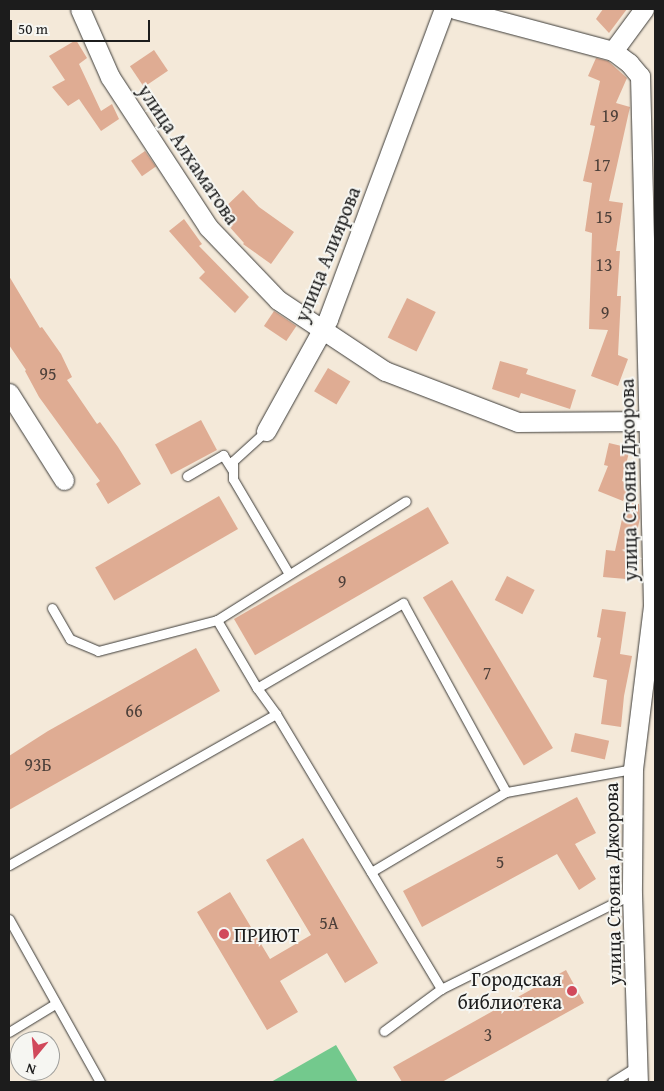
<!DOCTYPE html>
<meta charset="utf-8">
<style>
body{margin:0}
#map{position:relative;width:664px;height:1091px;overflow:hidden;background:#f4e9d9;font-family:"Gentium Book Plus",serif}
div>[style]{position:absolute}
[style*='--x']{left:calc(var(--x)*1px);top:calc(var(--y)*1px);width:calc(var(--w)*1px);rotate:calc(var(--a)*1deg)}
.green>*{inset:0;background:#73c98d}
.building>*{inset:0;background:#dfac93;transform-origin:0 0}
.roads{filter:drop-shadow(0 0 1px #3c3b38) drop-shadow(0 0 1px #3c3b38)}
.lane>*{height:9px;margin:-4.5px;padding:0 4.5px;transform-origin:4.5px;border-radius:4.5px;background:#fff}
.street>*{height:19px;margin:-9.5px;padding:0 9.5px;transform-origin:9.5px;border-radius:9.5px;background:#fff}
.dots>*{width:14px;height:14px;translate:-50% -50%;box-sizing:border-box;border:2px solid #f6f6f2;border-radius:50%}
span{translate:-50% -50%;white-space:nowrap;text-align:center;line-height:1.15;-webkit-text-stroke:4px #f6f6f2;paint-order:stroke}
.number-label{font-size:18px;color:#4d403a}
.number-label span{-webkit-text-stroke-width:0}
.street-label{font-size:20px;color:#1c1c1c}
.poi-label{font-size:20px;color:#1c1c1c}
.left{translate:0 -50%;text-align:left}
.right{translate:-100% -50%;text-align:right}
.frame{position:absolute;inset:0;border:10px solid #1c1c1c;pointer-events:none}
.north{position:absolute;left:10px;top:1031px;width:50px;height:50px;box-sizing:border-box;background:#f6f6f2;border:1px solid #9f9f9c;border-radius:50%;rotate:197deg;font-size:14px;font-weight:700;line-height:20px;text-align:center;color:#1c1c1c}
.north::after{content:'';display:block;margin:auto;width:18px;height:22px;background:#d1495b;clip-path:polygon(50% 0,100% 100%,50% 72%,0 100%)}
.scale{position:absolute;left:10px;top:20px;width:140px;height:22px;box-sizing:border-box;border:2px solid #1c1c1c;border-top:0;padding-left:6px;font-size:15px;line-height:18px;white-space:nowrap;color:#1c1c1c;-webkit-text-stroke:4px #f6f6f2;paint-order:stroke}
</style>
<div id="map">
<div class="green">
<div style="clip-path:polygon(336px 1045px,358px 1082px,271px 1082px)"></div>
</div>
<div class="building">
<div style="clip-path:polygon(603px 9px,627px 9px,609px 33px,596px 19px)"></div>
<div style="clip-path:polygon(76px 40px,87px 58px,79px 64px,101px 111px,112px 104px,119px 119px,101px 131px,79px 99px,68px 106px,52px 87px,65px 80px,49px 56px)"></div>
<div style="left:154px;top:50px;width:25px;height:29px;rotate:56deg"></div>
<div style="clip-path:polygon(596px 58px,608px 61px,627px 78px,616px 103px,630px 107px,609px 201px,623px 203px,616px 251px,620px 251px,617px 296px,621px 296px,618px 355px,628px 359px,618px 386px,591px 376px,608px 330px,589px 329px,592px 233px,585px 231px,592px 183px,583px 181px,595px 126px,590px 125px,600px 81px,588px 76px)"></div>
<div style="left:145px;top:151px;width:19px;height:17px;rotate:55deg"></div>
<div style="clip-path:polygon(243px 190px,259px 207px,294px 232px,271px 264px,243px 244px,244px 243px,218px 214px)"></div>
<div style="clip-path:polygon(184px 219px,202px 244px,199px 246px,249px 297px,235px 313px,199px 278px,205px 272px,169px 231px)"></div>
<div style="clip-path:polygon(9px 276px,40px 328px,42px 327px,61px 354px,72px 377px,67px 380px,97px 424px,100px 422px,118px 447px,141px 484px,108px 504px,96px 484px,100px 481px,39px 397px,25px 371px,26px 370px,9px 345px)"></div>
<div style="left:407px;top:298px;width:32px;height:44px;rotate:26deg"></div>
<div style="left:274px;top:311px;width:27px;height:18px;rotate:34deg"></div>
<div style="clip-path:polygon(500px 361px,528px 369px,526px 374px,576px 390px,570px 409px,521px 393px,519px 398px,492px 389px)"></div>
<div style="left:328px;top:368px;width:26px;height:27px;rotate:31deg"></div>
<div style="left:201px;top:420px;width:34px;height:52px;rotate:62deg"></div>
<div style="clip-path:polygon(609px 443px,630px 448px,622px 481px,630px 484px,623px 501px,598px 491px,608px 466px,604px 465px)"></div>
<div style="left:219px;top:496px;width:38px;height:143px;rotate:60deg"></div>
<div style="clip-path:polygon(626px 501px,639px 504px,640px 518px,634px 546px,630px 545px,626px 579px,603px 577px,606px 550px,615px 551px)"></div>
<div style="left:428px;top:507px;width:42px;height:224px;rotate:60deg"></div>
<div style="left:507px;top:576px;width:31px;height:27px;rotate:27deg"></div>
<div style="left:452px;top:580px;width:196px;height:34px;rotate:59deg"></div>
<div style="clip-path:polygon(602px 609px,626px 612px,620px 654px,632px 656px,624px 696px,621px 727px,601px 724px,607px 680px,593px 677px,601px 638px,597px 637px)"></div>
<div style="clip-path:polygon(196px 648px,220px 691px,9px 810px,9px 756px,48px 731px)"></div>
<div style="left:575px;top:733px;width:35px;height:19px;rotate:13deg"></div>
<div style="clip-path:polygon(577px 797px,596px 833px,575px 844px,596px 879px,579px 890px,557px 854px,422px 927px,403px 891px)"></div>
<div style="clip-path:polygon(303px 838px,378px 963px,345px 983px,327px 953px,280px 981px,298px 1012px,267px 1030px,197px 912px,230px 892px,270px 959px,311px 935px,266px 860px)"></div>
<div style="clip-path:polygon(566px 970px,584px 1003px,442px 1082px,402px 1082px,393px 1067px)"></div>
</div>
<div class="roads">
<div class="lane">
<div style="--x:266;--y:431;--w:45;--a:137.7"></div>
<div style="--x:233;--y:461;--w:18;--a:90"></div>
<div style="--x:233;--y:479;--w:110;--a:59.5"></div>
<div style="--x:187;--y:476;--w:42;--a:-30.3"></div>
<div style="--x:223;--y:455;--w:19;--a:58"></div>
<div style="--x:52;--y:608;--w:36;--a:60"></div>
<div style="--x:70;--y:639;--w:30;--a:23"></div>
<div style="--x:98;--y:651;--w:123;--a:-14.6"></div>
<div style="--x:257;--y:688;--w:169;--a:-30.2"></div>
<div style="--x:403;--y:603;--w:215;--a:61.4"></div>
<div style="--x:276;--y:714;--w:321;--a:59"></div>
<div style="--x:441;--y:989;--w:213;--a:-26.4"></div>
<div style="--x:9;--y:865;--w:307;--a:-29.5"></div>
<div style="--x:276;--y:714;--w:32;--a:-126"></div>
<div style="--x:257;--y:688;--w:79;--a:-120.5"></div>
<div style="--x:217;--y:620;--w:223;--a:-32.2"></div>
<div style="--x:371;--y:872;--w:157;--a:-30.7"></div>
<div style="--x:506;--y:792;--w:129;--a:-10.3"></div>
<div style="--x:9;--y:919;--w:187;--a:60.8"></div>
<div style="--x:384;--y:1031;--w:71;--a:-36.4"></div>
<div style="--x:9;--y:1032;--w:54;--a:-31.3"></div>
<div style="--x:612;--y:1082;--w:31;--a:-32"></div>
</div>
<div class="street">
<div style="--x:80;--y:9;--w:74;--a:66.2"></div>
<div style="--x:110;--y:77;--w:179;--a:56.8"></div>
<div style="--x:208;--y:227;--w:101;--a:46.2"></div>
<div style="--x:278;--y:300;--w:128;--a:33.6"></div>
<div style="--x:385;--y:371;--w:142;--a:21"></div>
<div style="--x:518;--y:422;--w:131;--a:-0.4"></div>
<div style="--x:455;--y:9;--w:163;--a:14.9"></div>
<div style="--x:613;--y:51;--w:20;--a:37"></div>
<div style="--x:629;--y:63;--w:17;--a:50"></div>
<div style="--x:640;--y:76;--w:530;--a:88.59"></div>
<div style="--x:653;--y:606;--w:164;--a:97"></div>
<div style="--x:633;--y:769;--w:125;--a:90.5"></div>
<div style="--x:632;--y:894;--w:188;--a:88.2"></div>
<div style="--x:613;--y:51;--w:52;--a:-53.6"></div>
<div style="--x:9;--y:393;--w:103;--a:57.7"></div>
<div style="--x:266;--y:431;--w:128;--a:-61"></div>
<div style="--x:328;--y:319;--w:331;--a:-69.5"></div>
</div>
</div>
<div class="dots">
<div style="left:224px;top:934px;background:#d1495b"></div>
<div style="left:572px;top:991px;background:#d1495b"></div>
</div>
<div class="number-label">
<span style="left:610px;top:116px">19</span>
<span style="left:602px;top:165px">17</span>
<span style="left:604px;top:217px">15</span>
<span style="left:604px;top:265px">13</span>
<span style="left:605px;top:313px">9</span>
<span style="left:48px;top:374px">95</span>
<span style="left:342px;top:582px">9</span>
<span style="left:487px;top:673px">7</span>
<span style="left:134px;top:711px">66</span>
<span style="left:38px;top:765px">93Б</span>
<span style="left:500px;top:862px">5</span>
<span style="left:329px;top:923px">5А</span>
<span style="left:488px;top:1035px">3</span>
</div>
<div class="street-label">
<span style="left:189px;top:154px;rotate:56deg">улица Алхаматова</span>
<span style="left:327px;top:254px;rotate:-68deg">улица Алиярова</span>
<span style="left:628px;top:480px;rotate:-91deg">улица Стояна Джорова</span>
<span style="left:612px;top:884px;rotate:-91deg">улица Стояна Джорова</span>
</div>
<div class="poi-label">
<span class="left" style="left:234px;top:934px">ПРИЮТ</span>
<span class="right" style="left:562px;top:990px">Городская<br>библиотека</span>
</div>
<div class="frame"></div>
<div class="north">N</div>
<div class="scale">50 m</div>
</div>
